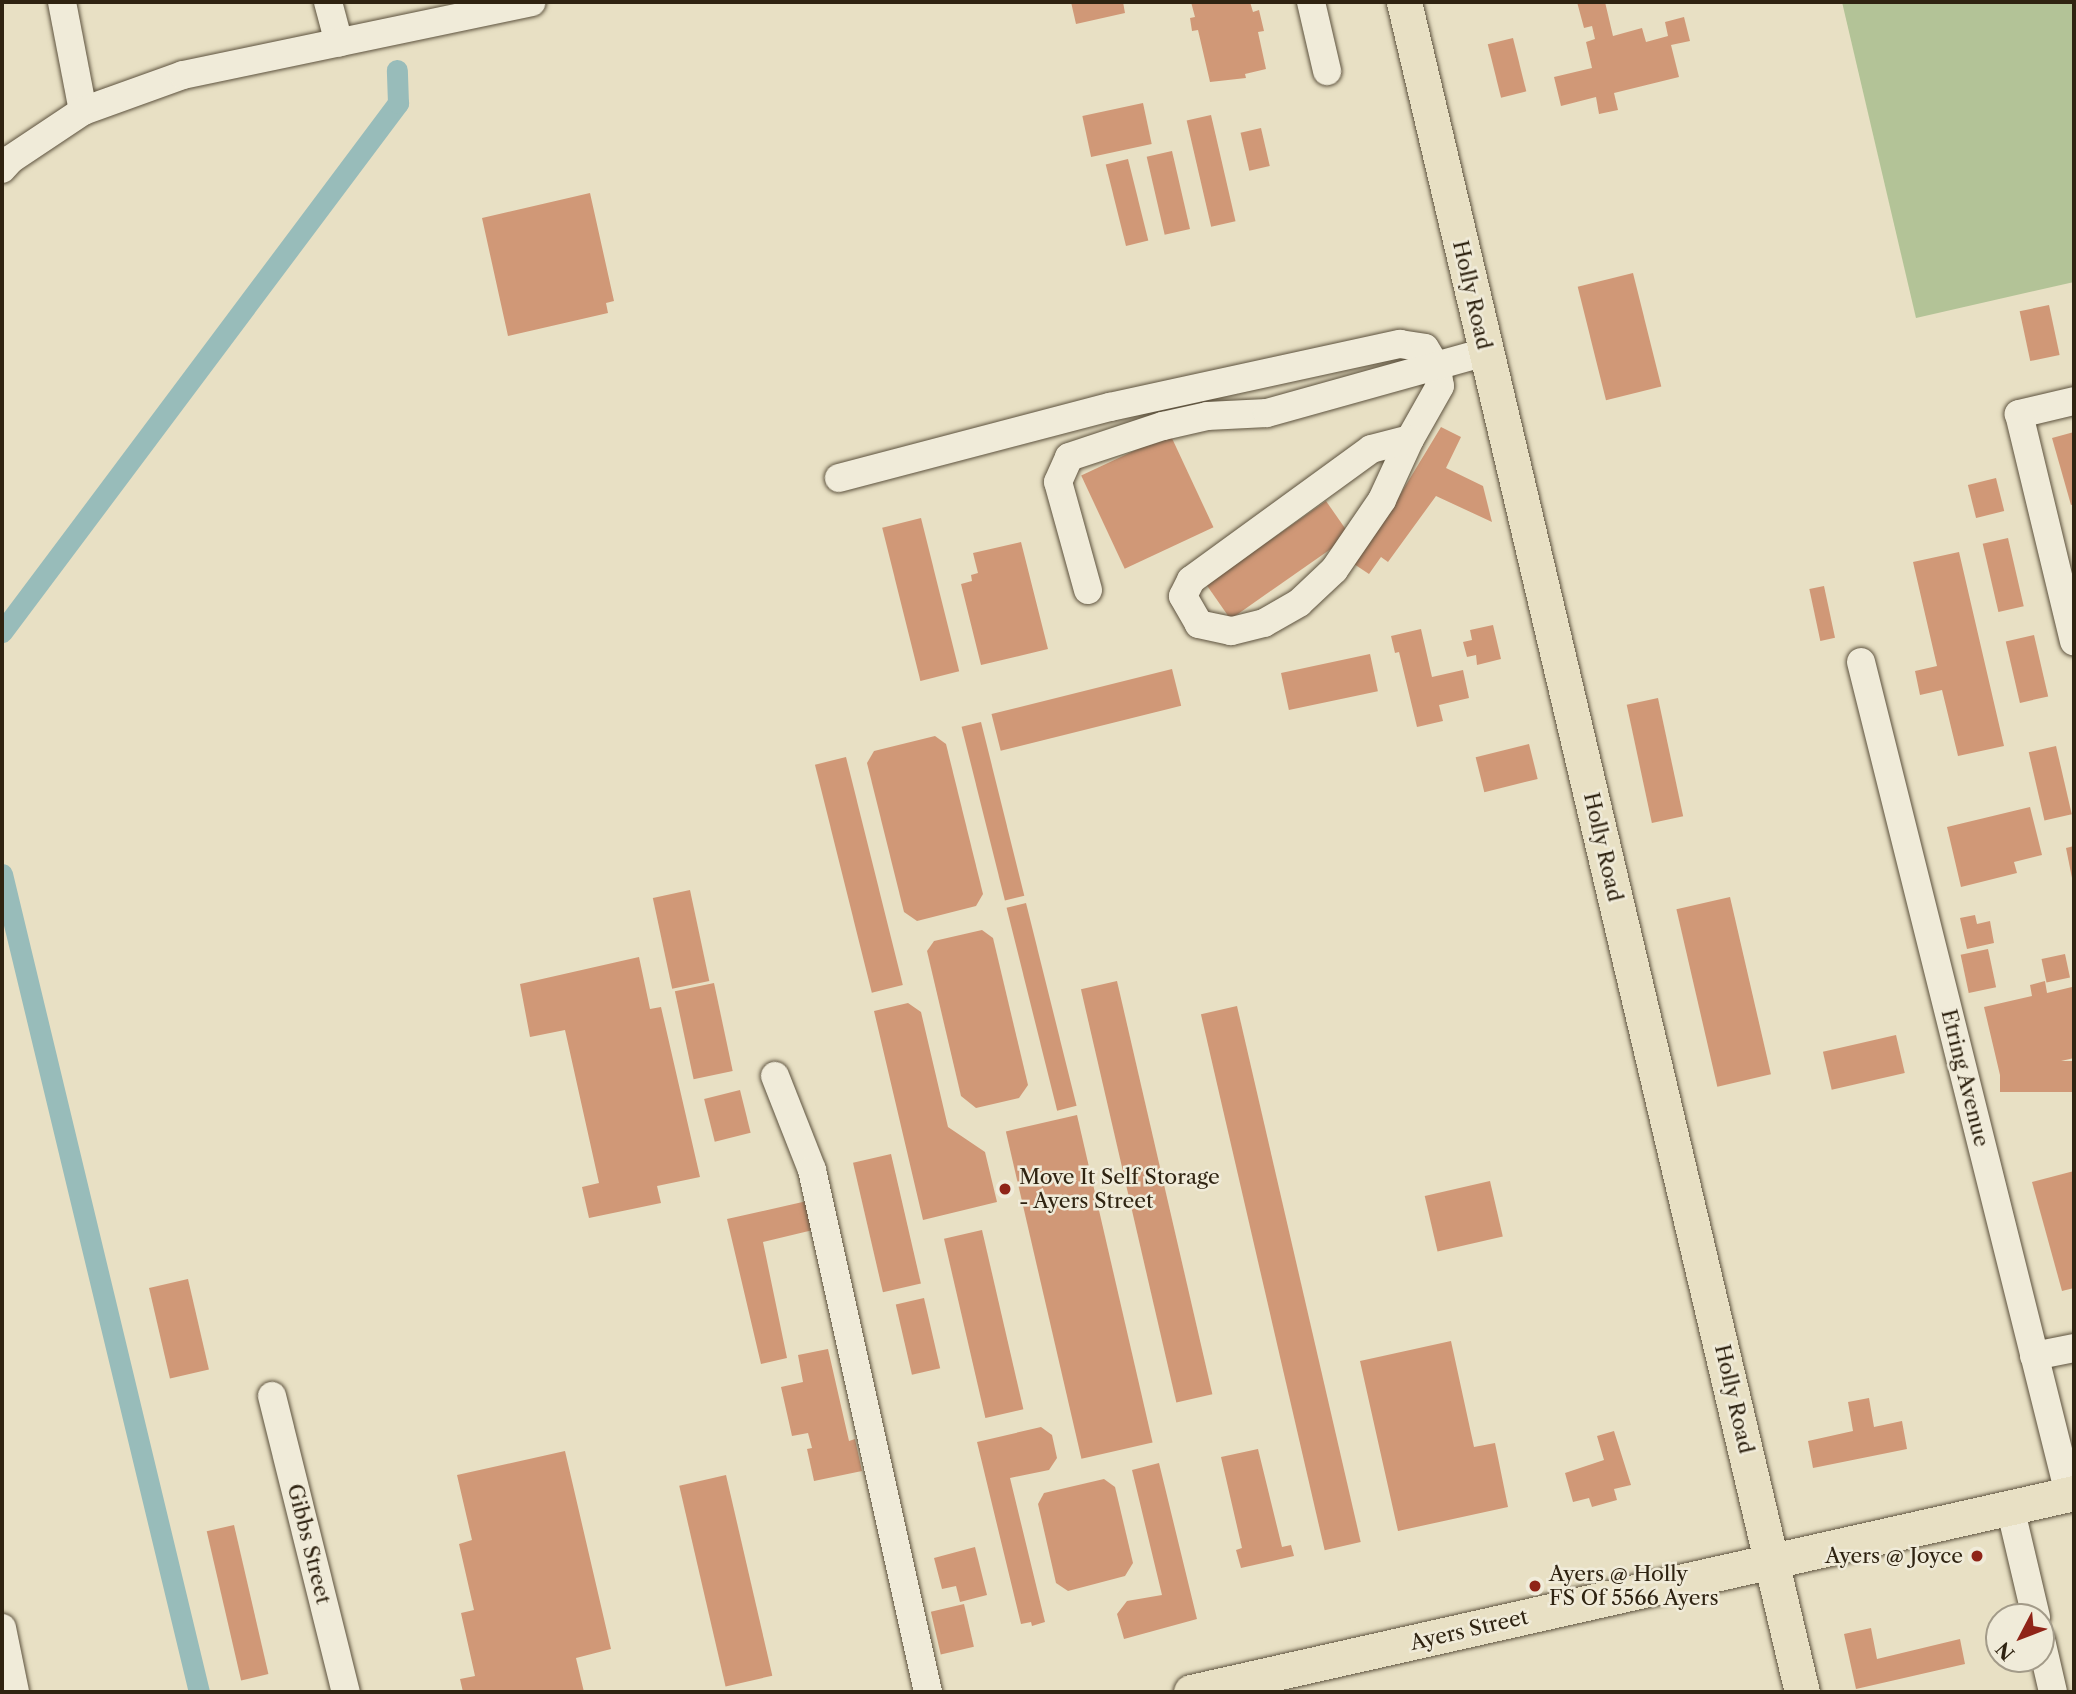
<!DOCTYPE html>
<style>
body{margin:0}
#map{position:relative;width:2076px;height:1694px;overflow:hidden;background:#e8e0c4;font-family:"Libre Caslon Text",serif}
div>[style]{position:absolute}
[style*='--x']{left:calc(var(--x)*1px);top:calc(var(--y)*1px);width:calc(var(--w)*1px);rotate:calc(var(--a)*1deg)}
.green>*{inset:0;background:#b3c397}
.canal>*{height:21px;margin:-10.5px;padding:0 10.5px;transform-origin:10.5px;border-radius:10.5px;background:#98bcba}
.building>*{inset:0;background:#d09877;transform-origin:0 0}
.roads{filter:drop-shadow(0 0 2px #5d523e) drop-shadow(0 0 2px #5d523e)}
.minor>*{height:28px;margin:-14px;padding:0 14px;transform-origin:14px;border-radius:14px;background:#f0ebd9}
.major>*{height:35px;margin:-17.5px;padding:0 17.5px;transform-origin:17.5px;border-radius:17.5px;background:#e8e0c4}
.dots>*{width:19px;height:19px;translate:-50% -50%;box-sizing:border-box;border:4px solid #f0ebd9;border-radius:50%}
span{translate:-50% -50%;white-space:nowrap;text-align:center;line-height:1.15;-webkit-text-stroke:5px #f0ebd9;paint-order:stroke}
.street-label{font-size:21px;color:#2f2311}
.poi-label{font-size:21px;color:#2f2311}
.left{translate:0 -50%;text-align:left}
.right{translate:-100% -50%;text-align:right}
.frame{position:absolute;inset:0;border:4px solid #2f2311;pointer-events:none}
.north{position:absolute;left:1985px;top:1603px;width:70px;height:70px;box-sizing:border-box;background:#f0ebd9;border:2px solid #a39b89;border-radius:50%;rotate:228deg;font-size:19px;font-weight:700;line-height:28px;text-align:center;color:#2f2311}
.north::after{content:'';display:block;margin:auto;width:24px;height:32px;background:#8f2418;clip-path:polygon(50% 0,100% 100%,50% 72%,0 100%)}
</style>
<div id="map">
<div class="green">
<div style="clip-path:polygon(1842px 2px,2074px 2px,2074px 282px,1916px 318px)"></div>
</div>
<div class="canal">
<div style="--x:2;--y:632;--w:661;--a:-53.18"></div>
<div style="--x:398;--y:103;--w:33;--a:-92"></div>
<div style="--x:2;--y:874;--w:841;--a:76.46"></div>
</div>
<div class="building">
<div style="clip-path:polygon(1071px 2px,1123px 2px,1125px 13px,1076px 24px)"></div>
<div style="clip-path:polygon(1191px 2px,1250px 2px,1253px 12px,1259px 10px,1264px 31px,1258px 32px,1266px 69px,1245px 74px,1246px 78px,1210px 82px,1198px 30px,1192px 31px,1190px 18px,1195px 17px)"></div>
<div style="clip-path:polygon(1577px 2px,1605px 2px,1613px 36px,1642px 28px,1646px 42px,1668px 36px,1665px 22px,1684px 17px,1690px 41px,1671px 45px,1679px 77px,1614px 93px,1618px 110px,1599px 114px,1596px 97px,1561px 106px,1554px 77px,1592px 68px,1586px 42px,1595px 39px,1592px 26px,1584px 28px)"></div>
<div style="left:1513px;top:38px;width:55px;height:26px;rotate:76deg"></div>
<div style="left:1143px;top:103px;width:42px;height:62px;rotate:78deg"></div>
<div style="left:1211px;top:115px;width:109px;height:25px;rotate:77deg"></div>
<div style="left:1261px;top:128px;width:39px;height:21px;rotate:77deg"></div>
<div style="left:1172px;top:151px;width:80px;height:26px;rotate:77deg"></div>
<div style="left:1128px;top:159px;width:84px;height:23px;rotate:76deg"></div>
<div style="clip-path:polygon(590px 193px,614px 301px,606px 303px,608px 313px,508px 336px,482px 218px)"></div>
<div style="left:1633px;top:273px;width:117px;height:57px;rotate:76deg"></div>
<div style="left:2049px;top:305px;width:51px;height:30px;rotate:78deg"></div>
<div style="clip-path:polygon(1441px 427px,1461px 437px,1446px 468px,1483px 486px,1492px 522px,1436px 496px,1388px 562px,1381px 557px,1369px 574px,1348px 560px,1395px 503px)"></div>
<div style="clip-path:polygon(2074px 432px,2074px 504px,2071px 505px,2052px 438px)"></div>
<div style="left:1170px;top:434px;width:103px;height:98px;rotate:65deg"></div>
<div style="left:1996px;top:478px;width:34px;height:29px;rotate:76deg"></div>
<div style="left:1326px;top:501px;width:42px;height:146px;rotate:55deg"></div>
<div style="left:921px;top:518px;width:158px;height:40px;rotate:76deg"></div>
<div style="left:2008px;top:538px;width:70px;height:26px;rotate:77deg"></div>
<div style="clip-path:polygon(1021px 542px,1048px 649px,981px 665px,961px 584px,972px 581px,971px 575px,978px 573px,973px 553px)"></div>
<div style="clip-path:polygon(1959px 552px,2004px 746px,1958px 756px,1942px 690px,1920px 695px,1915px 671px,1937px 666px,1913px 562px)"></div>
<div style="left:1824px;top:586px;width:53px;height:15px;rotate:78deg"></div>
<div style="clip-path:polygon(1493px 625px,1501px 659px,1477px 665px,1476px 655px,1467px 657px,1463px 642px,1472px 640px,1470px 630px)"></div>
<div style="clip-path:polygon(1421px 629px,1432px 677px,1463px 670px,1469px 698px,1439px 705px,1443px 721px,1417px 727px,1399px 652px,1395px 653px,1391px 636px)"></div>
<div style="left:2034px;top:635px;width:63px;height:29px;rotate:77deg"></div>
<div style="left:1370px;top:654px;width:38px;height:91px;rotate:78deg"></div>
<div style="left:1172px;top:669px;width:38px;height:186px;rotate:76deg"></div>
<div style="left:1658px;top:698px;width:121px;height:32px;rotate:78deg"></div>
<div style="left:981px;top:722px;width:179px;height:20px;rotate:76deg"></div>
<div style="clip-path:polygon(935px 736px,946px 744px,983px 894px,976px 906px,917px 921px,904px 912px,867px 763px,874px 751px)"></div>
<div style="left:1529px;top:744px;width:36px;height:55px;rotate:76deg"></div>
<div style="left:2056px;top:746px;width:70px;height:28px;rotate:77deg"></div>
<div style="left:846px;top:757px;width:235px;height:32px;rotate:76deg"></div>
<div style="clip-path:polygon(2030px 807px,2042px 855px,2014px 862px,2017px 873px,1961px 887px,1947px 827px)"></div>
<div style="clip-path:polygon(2074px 846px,2074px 882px,2073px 883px,2066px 848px)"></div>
<div style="left:690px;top:890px;width:93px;height:38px;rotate:78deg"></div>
<div style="left:1730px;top:897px;width:182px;height:55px;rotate:77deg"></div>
<div style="left:1026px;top:903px;width:209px;height:20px;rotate:76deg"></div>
<div style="clip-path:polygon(1975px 915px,1977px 924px,1990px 921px,1994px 943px,1967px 949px,1960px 918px)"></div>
<div style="clip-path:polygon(982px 930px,993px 938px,1028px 1085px,1019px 1098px,976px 1108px,961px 1096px,927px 951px,934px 941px)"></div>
<div style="left:1988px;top:949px;width:39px;height:28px;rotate:78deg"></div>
<div style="left:2065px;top:954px;width:24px;height:24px;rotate:78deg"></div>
<div style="clip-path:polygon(639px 957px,650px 1009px,661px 1007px,700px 1177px,657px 1186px,661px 1203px,589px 1218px,582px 1187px,599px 1183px,565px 1030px,530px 1037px,520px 984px)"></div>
<div style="left:1117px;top:981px;width:424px;height:37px;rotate:77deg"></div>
<div style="clip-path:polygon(2045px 981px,2047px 993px,2072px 987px,2074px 1058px,2000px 1075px,1984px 1007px,2032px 996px,2030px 985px)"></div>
<div style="left:714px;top:983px;width:90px;height:40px;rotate:78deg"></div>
<div style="clip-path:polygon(908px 1003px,921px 1012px,948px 1127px,985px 1152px,997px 1202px,923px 1220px,874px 1011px)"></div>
<div style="left:1237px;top:1006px;width:550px;height:37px;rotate:77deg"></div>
<div style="left:1896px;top:1035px;width:39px;height:75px;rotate:77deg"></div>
<div style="left:2074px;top:1061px;width:31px;height:74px;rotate:90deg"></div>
<div style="left:740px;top:1090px;width:44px;height:37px;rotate:76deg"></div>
<div style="left:1077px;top:1115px;width:336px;height:73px;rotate:77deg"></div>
<div style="left:891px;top:1154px;width:133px;height:39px;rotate:77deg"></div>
<div style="clip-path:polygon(2074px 1171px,2074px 1288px,2062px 1291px,2032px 1182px)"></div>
<div style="left:1490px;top:1181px;width:57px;height:67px;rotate:77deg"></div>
<div style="clip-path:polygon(807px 1201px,813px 1230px,763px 1242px,787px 1358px,761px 1364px,727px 1219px)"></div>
<div style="left:982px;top:1230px;width:184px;height:39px;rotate:77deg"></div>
<div style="left:188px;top:1279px;width:93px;height:40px;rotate:77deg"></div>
<div style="left:924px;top:1298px;width:72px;height:29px;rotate:77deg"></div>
<div style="clip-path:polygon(1451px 1341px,1474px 1447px,1495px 1443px,1508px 1507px,1398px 1531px,1360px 1361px)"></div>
<div style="clip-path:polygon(828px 1349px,849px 1441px,855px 1439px,862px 1471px,814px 1481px,807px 1449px,812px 1448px,808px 1433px,792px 1436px,781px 1387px,803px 1382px,798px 1355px)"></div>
<div style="clip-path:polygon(1869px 1398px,1874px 1427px,1902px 1421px,1907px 1449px,1813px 1468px,1808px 1441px,1853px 1431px,1848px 1402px)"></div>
<div style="clip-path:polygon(1041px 1427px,1052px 1435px,1057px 1458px,1049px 1470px,1010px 1478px,1045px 1622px,1032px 1626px,1031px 1622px,1021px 1624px,977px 1442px)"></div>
<div style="clip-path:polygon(1614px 1431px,1631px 1485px,1614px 1489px,1617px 1500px,1592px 1507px,1589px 1498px,1573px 1502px,1565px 1473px,1604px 1460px,1597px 1436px)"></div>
<div style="clip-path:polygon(1258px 1449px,1282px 1547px,1291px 1545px,1294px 1556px,1241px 1568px,1236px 1550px,1242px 1548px,1221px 1457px)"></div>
<div style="clip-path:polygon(565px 1451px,611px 1649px,576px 1658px,584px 1692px,463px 1692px,460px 1679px,475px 1676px,461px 1613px,474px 1610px,459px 1544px,472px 1540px,457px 1475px)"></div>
<div style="clip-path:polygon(1159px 1463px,1197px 1619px,1124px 1639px,1117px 1614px,1127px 1601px,1162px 1595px,1132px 1470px)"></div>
<div style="left:726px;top:1475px;width:206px;height:48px;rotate:77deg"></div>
<div style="clip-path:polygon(1104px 1479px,1115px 1487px,1133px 1563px,1125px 1576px,1068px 1591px,1056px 1583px,1038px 1504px,1044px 1493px)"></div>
<div style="left:234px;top:1525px;width:153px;height:28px;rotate:77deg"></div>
<div style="clip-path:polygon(975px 1547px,987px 1595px,960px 1602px,956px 1586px,942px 1589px,934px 1558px)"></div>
<div style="left:964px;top:1604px;width:44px;height:34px;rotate:77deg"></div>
<div style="clip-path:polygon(1871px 1628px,1877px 1659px,1960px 1639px,1965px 1664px,1856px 1689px,1844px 1634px)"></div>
</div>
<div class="roads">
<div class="minor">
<div style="--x:62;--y:2;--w:111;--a:79.1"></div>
<div style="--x:328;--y:2;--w:42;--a:75"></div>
<div style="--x:1311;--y:2;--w:71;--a:76.9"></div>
<div style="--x:2;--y:169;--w:13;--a:-48"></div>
<div style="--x:11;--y:159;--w:87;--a:-33.7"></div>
<div style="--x:83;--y:111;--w:106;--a:-19.8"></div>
<div style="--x:183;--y:75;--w:356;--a:-11.8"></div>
<div style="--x:2074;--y:401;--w:57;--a:166.7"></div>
<div style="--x:2019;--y:414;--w:234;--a:76.4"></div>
<div style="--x:839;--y:478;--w:280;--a:-14.7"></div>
<div style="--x:1110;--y:407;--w:297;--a:-12.3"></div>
<div style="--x:1400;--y:344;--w:25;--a:9"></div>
<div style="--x:1425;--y:348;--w:23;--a:59"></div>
<div style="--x:1437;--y:368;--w:18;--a:81"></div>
<div style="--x:1440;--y:386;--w:61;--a:119.5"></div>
<div style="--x:1410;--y:439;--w:67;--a:114.7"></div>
<div style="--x:1382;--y:500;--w:85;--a:124.4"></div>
<div style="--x:1334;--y:570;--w:48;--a:136.7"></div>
<div style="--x:1299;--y:603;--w:40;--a:150.3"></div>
<div style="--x:1264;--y:623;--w:34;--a:166"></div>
<div style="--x:1231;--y:631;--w:33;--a:-168"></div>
<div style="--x:1199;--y:624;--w:32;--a:-120"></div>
<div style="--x:1183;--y:596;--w:18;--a:-63"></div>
<div style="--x:1191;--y:580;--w:223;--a:-36"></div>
<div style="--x:1371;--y:449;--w:40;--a:-14.4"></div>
<div style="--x:1088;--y:590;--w:112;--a:-105.5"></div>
<div style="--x:1058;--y:482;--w:27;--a:-66"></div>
<div style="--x:1069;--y:457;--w:99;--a:-18.3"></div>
<div style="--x:1163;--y:426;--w:45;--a:-12.8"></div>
<div style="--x:1207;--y:416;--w:60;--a:-2.9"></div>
<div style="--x:1267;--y:413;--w:227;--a:-15.6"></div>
<div style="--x:1861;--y:662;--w:858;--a:75.96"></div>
<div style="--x:775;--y:1076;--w:101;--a:68.5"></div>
<div style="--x:812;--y:1170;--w:535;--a:77.47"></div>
<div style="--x:2034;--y:1356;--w:41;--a:-11.3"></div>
<div style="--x:272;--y:1396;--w:305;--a:76"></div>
<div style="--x:2010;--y:1507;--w:113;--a:76.7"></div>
<div style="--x:2;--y:1628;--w:65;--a:78.5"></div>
<div style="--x:2041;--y:1640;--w:53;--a:77"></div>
</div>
<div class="major">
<div style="--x:1404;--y:2;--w:1736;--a:76.75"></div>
<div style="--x:1191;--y:1692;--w:905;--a:-12.7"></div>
</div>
</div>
<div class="dots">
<div style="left:1005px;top:1189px;background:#8f2418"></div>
<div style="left:1977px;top:1556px;background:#8f2418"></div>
<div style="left:1535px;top:1586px;background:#8f2418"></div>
</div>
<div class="street-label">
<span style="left:1472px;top:295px;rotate:77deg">Holly Road</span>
<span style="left:1603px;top:847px;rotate:77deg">Holly Road</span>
<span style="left:1965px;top:1078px;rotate:76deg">Etring Avenue</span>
<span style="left:1734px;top:1399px;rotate:77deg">Holly Road</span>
<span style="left:309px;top:1544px;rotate:76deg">Gibbs Street</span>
<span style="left:1469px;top:1630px;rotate:-13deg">Ayers Street</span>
</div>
<div class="poi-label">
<span class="left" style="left:1019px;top:1189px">Move It Self Storage<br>- Ayers Street</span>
<span class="right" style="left:1963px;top:1556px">Ayers @ Joyce</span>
<span class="left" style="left:1549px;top:1586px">Ayers @ Holly<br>FS Of 5566 Ayers</span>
</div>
<div class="frame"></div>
<div class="north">N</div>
</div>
